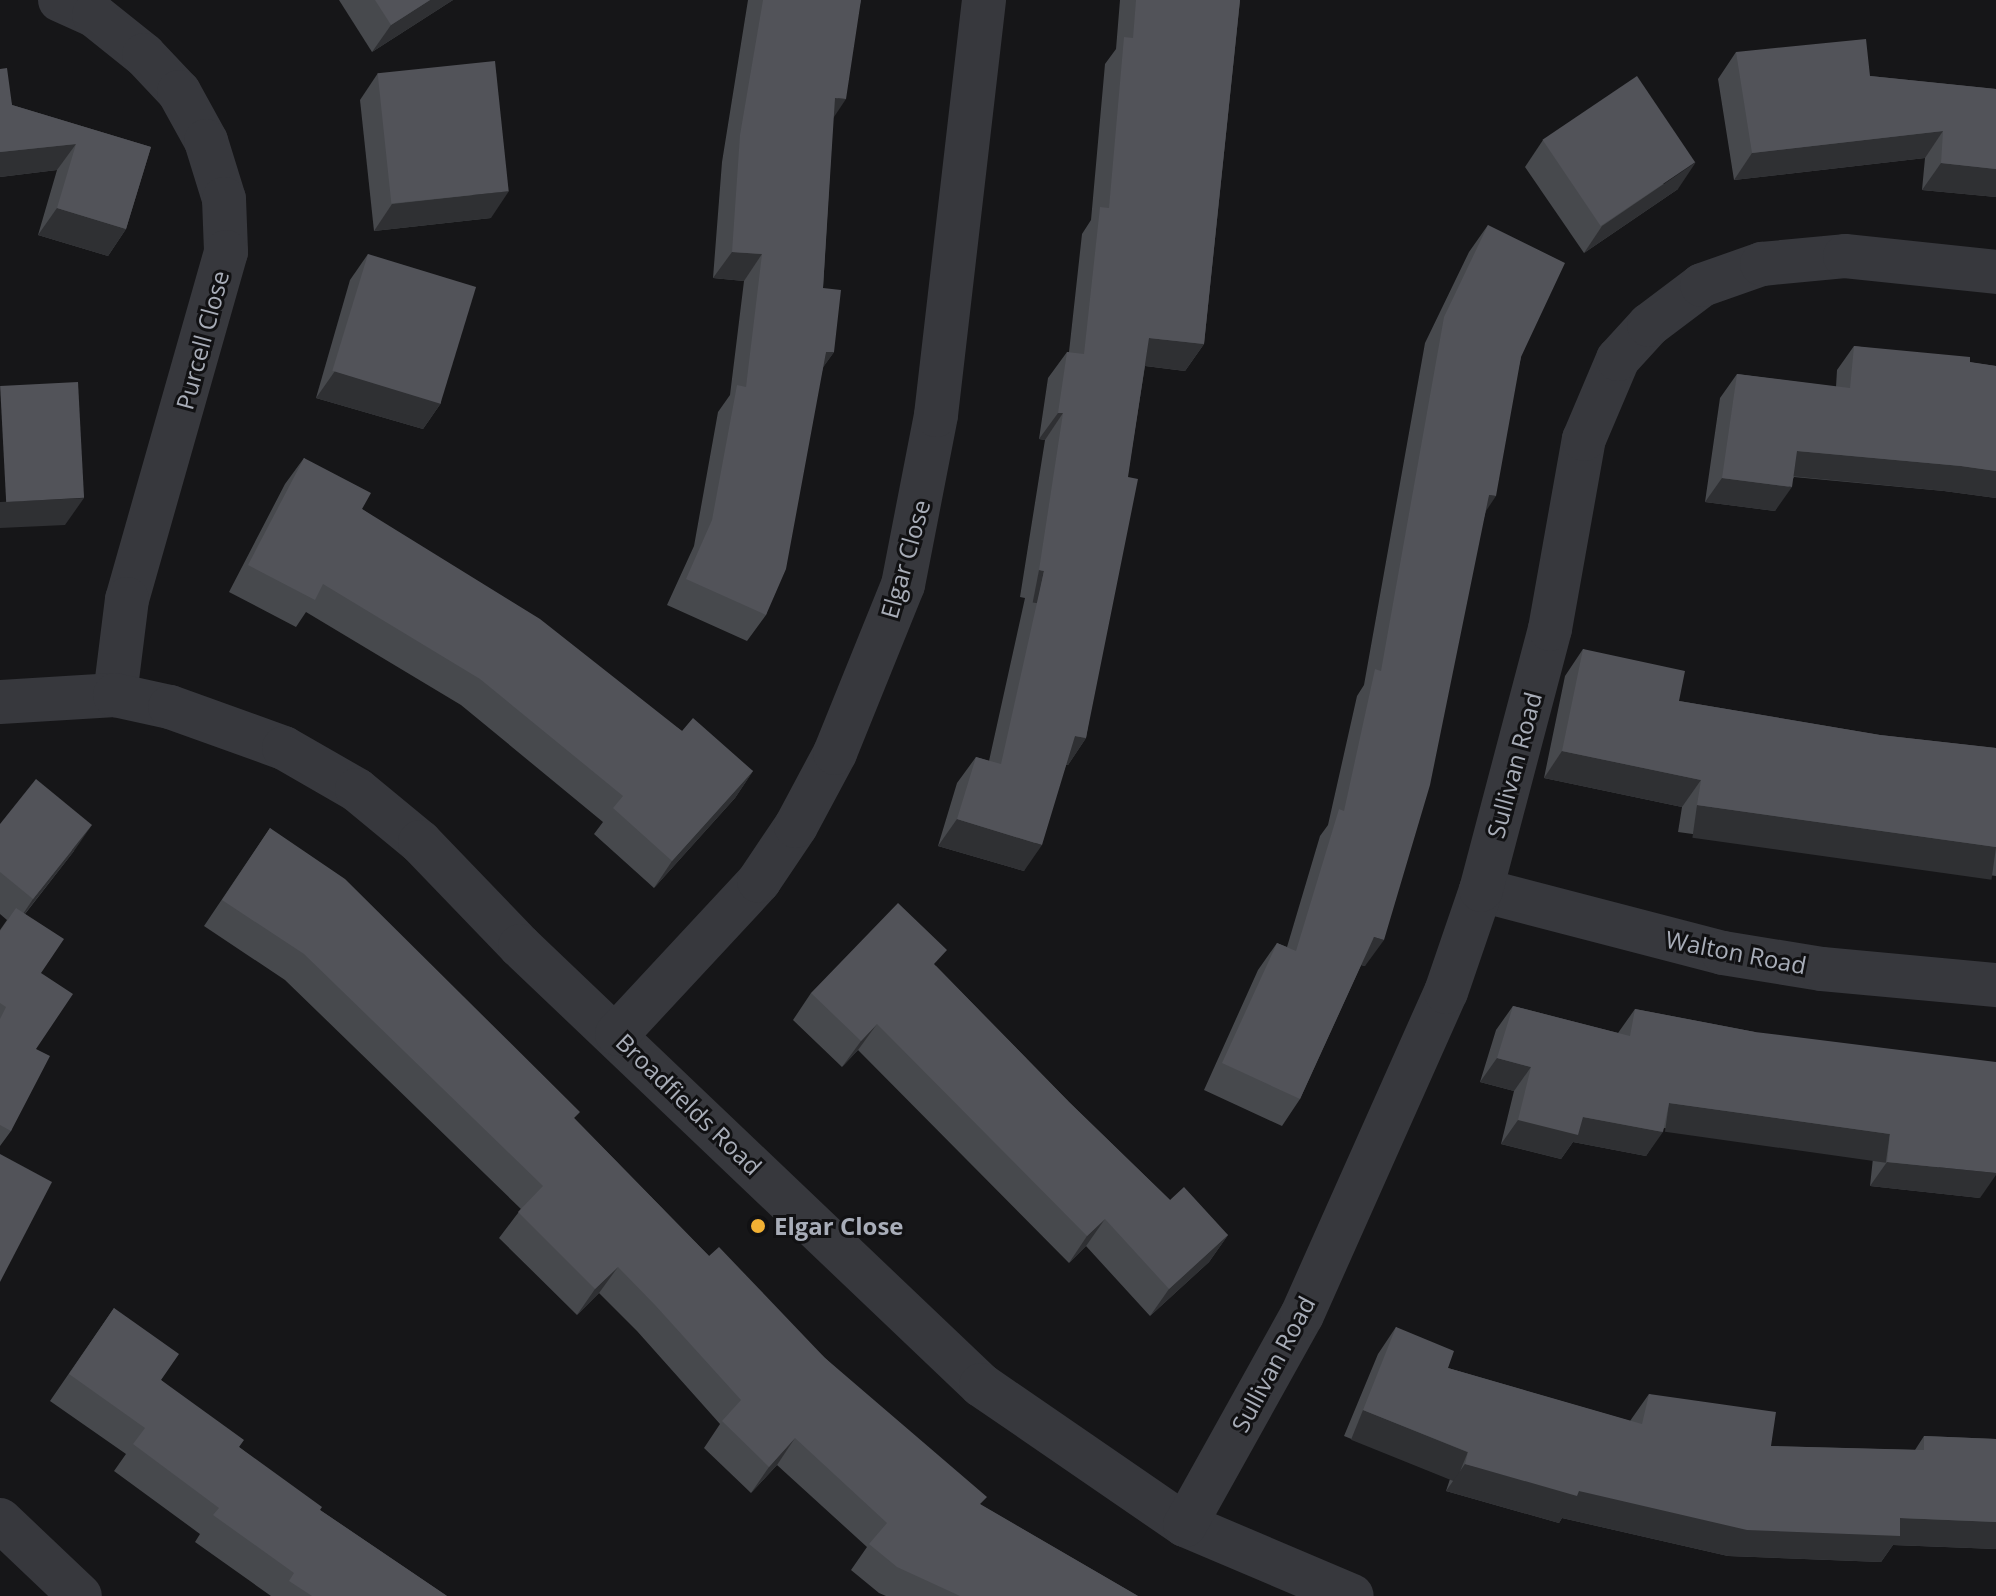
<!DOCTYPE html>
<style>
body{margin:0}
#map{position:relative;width:1996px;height:1596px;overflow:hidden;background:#161618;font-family:"Open Sans",sans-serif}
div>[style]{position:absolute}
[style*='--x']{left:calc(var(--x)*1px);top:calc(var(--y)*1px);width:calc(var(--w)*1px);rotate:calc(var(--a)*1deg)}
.minor>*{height:44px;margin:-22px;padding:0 22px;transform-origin:22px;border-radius:22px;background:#37383d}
.wall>*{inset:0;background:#47494d}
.shaded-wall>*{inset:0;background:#2f3033;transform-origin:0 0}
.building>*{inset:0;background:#525359;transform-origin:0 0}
.dots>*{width:22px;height:22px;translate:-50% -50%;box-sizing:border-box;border:4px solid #111113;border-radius:50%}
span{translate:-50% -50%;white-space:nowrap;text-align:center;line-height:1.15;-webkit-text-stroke:6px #111113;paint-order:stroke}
.street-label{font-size:24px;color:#a8adb8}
.poi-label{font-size:24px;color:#a8adb8;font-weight:700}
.left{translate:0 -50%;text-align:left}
</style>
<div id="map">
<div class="minor">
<div style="--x:60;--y:0;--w:37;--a:24"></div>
<div style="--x:94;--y:15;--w:64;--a:38.7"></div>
<div style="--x:144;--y:55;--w:51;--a:46.6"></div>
<div style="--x:179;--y:92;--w:56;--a:61.1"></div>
<div style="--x:206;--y:141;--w:61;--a:72.8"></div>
<div style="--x:224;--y:199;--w:53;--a:87.8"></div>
<div style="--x:226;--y:252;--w:361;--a:105.9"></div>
<div style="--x:127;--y:599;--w:97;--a:97.1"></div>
<div style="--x:0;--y:702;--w:115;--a:-3.5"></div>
<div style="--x:115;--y:695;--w:56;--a:12.3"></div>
<div style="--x:170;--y:707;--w:121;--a:19.8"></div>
<div style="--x:284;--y:748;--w:84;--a:29.9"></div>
<div style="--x:357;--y:790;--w:82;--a:39.5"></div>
<div style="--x:420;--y:842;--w:144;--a:46.1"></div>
<div style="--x:520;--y:946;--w:637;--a:43.6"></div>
<div style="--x:981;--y:1385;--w:247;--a:34.5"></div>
<div style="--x:1185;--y:1525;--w:181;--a:23"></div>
<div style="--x:1481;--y:890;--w:250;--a:14.6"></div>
<div style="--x:1723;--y:953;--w:100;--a:9.2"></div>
<div style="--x:1822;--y:969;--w:175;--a:5.3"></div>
<div style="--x:617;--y:1034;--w:209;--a:-47.1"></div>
<div style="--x:759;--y:881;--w:66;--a:-56.1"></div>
<div style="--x:796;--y:826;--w:83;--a:-61.9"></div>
<div style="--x:835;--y:753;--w:181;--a:-68"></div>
<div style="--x:903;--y:585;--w:173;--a:-79"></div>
<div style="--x:936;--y:415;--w:418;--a:-83.4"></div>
<div style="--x:0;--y:1520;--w:110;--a:43.5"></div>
<div style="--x:1185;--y:1525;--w:240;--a:-60.9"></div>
<div style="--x:1302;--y:1315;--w:354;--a:-66"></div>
<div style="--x:1446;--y:992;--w:108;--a:-71.1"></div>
<div style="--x:1481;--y:890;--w:270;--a:-75.2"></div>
<div style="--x:1550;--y:629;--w:193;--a:-79.9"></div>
<div style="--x:1584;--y:439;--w:87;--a:-67"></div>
<div style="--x:1618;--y:359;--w:46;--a:-47.6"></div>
<div style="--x:1649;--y:325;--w:66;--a:-37"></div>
<div style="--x:1702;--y:285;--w:64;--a:-19.3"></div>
<div style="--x:1762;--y:264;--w:83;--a:-5.5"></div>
<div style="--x:1845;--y:256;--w:152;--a:6"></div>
</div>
<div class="wall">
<div style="clip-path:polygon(339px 0,453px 0,372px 52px)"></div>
<div style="clip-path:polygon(748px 0,861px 0,833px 118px,823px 288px,834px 352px,823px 367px,766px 615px,747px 641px,667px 605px,694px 546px,718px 412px,730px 395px,744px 281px,713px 278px,722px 162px)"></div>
<div style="clip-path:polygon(1120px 0,1240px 0,1204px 344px,1185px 371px,1145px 366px,1086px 738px,1068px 765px,1066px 765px,1024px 871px,938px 846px,957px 783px,976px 757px,989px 761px,1025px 598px,1020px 597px,1045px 440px,1039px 439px,1048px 378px,1067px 352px,1069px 352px,1082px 234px,1091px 220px,1105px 64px,1116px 49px)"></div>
<div style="clip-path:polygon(1736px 52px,1870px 76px,1996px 89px,1996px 197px,1922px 190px,1925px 158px,1734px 180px,1718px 79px)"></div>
<div style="clip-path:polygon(0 69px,12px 105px,151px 147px,126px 229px,108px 256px,38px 235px,57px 170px,0 177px)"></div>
<div style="clip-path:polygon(378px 73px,491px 218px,374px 231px,360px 100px)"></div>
<div style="clip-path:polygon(1543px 140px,1678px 189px,1584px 253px,1525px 167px)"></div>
<div style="clip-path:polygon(1488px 225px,1521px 357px,1486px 510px,1365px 966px,1361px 965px,1300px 1099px,1282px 1126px,1204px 1090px,1258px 970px,1277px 943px,1287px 947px,1320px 836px,1328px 825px,1357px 696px,1364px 685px,1425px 343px,1469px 252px)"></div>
<div style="clip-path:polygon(368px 254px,441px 403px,423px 429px,316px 398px,350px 280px)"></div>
<div style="clip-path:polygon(1854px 346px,1996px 366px,1996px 498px,1944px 491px,1794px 477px,1775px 511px,1705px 502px,1720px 398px,1737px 374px,1836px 387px,1837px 370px)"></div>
<div style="clip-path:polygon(304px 458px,362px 509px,682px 731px,753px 771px,735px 798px,654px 888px,594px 834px,603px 822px,461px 705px,306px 612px,296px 627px,229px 592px,285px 484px)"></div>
<div style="clip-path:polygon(1583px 649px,1679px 701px,1880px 735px,1996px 748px,1996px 876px,1678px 832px,1682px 807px,1544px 778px,1565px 676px)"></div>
<div style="clip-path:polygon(0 824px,74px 851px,25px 914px,41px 973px,36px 1049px,11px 1131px,0 1146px,0 930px,7px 920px,0 914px)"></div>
<div style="clip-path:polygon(270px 828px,575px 1119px,709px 1256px,825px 1358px,981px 1505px,1138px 1596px,886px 1596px,879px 1593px,851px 1570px,867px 1547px,777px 1465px,751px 1493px,704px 1448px,720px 1424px,637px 1331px,599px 1293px,577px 1315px,499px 1238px,521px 1209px,285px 980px,204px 926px)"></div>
<div style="clip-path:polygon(936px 966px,1069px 1102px,1170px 1200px,1228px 1235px,1209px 1262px,1150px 1316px,1086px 1246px,1069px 1263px,858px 1050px,842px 1067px,793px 1020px,811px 993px)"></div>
<div style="clip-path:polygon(1513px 1006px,1618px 1033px,1635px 1009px,1755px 1032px,1980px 1198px,1870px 1186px,1873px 1158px,1664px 1128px,1646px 1156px,1573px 1142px,1561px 1159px,1501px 1144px,1514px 1091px,1480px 1082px,1496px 1030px)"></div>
<div style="clip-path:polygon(114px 1308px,161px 1380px,239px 1447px,320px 1510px,447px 1596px,271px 1596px,195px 1542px,200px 1534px,114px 1471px,126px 1454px,50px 1401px)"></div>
<div style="clip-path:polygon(1396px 1327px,1448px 1368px,1630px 1421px,1649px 1394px,1771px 1446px,1915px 1450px,1924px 1436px,1996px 1439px,1996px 1549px,1893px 1545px,1881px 1562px,1728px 1556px,1562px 1518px,1559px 1523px,1446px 1491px,1450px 1479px,1344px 1436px,1378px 1354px)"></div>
</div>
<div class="shaded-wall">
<div style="clip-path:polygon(430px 0,453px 0,372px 52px,391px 25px)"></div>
<div style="clip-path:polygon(835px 98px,846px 99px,828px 126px)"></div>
<div style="clip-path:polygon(1943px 131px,1925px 158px,1734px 180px,1752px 153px)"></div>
<div style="clip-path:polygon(76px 144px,57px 170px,0 177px,0 152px)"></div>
<div style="clip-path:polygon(1696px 162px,1678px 189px,1584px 253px,1602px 226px)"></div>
<div style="clip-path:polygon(1941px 163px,1996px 169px,1996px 197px,1922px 190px)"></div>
<div style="clip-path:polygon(509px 191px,491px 218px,374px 231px,392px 204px)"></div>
<div style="clip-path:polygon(57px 208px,126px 229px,108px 256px,38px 235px)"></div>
<div style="clip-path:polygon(732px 252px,762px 254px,744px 281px,713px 278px)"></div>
<div style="clip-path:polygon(1149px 338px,1204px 344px,1185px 371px,1130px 364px)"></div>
<div style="clip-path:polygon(826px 352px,834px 352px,815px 379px)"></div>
<div style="clip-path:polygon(335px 371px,441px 403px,423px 429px,316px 398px)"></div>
<div style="clip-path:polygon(1058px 413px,1063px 413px,1045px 440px,1039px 439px)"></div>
<div style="clip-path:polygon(1797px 451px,1961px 466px,1996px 471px,1996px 498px,1944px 491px,1780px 475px)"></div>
<div style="clip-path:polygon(1722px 478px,1792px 487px,1775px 511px,1705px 502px)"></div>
<div style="clip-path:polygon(1489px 495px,1496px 496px,1478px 523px)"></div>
<div style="clip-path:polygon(84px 498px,65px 525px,0 528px,0 502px)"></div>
<div style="left:1039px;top:570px;width:5px;height:33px;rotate:11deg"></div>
<div style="clip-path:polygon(1075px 736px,1086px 738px,1068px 765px,1056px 763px)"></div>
<div style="clip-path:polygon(1562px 751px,1701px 780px,1682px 807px,1544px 778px)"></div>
<div style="clip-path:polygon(753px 771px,735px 798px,654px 888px,672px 861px)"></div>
<div style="left:1697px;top:805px;width:302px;height:33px;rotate:8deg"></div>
<div style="clip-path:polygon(957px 819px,1042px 845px,1024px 871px,938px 846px)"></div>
<div style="clip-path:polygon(92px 825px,74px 851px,15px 926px,33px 899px)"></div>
<div style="clip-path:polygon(1374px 937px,1384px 940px,1365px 966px,1356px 964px)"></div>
<div style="clip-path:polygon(877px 1024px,858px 1050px,842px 1067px,861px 1041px)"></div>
<div style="clip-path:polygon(1497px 1058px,1531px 1067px,1514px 1091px,1480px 1082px)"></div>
<div style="left:1669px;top:1103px;width:223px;height:29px;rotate:8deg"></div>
<div style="clip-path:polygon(1583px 1117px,1663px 1132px,1646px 1156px,1573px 1142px,1561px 1159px,1501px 1144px,1518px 1120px)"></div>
<div style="clip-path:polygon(1887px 1162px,1996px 1173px,1996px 1175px,1980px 1198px,1870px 1186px)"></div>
<div style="clip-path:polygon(1105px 1219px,1086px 1246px,1069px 1263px,1087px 1236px)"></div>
<div style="clip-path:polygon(1228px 1235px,1209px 1262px,1150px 1316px,1169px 1289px)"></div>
<div style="clip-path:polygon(618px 1267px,599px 1293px,577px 1315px,595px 1289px)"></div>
<div style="left:1363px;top:1410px;width:113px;height:32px;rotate:22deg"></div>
<div style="clip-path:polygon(795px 1438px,777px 1465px,751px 1493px,769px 1467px)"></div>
<div style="clip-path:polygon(1465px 1464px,1579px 1491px,1900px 1518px,1996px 1522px,1996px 1549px,1893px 1545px,1881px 1562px,1728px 1556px,1562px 1518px,1559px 1523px,1446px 1491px)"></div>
</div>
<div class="building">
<div style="clip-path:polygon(375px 0,430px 0,391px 25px)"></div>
<div style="clip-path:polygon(763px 0,861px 0,846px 99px,835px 98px,823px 288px,841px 290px,834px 352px,826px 352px,786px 569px,766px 615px,686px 579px,712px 520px,737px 385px,746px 387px,762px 254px,732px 252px,740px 135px)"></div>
<div style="clip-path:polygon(1136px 0,1240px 0,1204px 344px,1149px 338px,1128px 477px,1138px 479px,1086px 738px,1075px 736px,1042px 845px,957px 819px,976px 757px,1001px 764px,1044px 571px,1039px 570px,1063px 413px,1058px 413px,1067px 352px,1084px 354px,1100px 207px,1109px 208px,1124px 37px,1133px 38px)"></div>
<div style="clip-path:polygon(1866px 39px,1870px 76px,1996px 89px,1996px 169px,1941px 163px,1943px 131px,1752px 153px,1736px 52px)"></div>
<div style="left:495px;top:61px;width:131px;height:118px;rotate:84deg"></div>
<div style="clip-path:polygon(7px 68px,12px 105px,151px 147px,126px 229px,57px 208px,76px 144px,0 152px,0 69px)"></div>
<div style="left:1637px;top:76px;width:104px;height:114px;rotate:56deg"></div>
<div style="clip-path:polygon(1488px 225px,1565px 263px,1521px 357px,1496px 496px,1489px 495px,1430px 785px,1384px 940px,1374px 937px,1300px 1099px,1222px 1063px,1277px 943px,1296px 951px,1339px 809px,1344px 811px,1375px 669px,1381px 671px,1444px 317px)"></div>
<div style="left:368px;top:254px;width:113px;height:122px;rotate:17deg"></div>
<div style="clip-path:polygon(1854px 346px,1970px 357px,1970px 362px,1996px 366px,1996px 471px,1961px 466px,1797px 451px,1792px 487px,1722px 478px,1737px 374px,1850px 388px)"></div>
<div style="left:78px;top:382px;width:116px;height:78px;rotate:87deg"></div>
<div style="clip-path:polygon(304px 458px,371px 493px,362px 509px,540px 619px,682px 731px,693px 718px,753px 771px,672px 861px,613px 808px,623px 796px,480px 679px,323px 584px,315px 600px,248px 565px)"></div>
<div style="clip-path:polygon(1583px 649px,1685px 671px,1679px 701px,1880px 735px,1996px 748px,1996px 847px,1697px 805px,1701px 780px,1562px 751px)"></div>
<div style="clip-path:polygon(36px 779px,92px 825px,33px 899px,0 872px,0 824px)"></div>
<div style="clip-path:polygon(270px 828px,345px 879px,580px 1112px,574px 1118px,709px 1256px,719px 1247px,825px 1358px,987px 1497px,980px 1504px,1138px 1596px,960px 1596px,897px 1567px,869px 1544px,887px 1523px,795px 1438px,769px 1467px,722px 1421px,741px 1400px,655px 1305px,618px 1267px,595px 1289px,518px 1212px,543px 1186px,304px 954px,222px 900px)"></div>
<div style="clip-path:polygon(898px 903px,947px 950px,934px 964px,1069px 1102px,1170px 1200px,1184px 1187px,1228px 1235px,1169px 1289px,1105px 1219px,1087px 1236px,877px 1024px,861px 1041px,811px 993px)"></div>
<div style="clip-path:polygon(16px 908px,64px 939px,41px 973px,73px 994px,36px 1049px,50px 1056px,11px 1131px,0 1125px,0 1019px,6px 1007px,0 1003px,0 931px)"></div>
<div style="clip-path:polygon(1513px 1006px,1630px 1036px,1635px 1009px,1755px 1032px,1996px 1062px,1996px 1173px,1887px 1162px,1890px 1134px,1669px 1103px,1663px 1132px,1583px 1117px,1578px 1135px,1518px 1120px,1531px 1067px,1497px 1058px)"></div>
<div style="clip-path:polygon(0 1154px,52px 1182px,0 1282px)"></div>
<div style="clip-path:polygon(114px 1308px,179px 1354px,161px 1380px,244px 1440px,239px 1447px,322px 1507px,320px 1510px,447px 1596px,312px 1596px,289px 1581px,294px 1573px,213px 1515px,219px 1508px,133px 1444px,145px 1428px,69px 1374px)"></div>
<div style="clip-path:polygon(1396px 1327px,1454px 1351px,1448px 1368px,1642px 1424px,1649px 1394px,1776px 1412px,1771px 1446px,1924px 1450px,1924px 1436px,1996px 1439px,1996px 1522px,1900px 1518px,1900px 1536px,1747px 1530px,1579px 1491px,1577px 1496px,1465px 1464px,1468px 1452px,1363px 1410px)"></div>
</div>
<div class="dots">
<div style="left:758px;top:1226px;background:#f2b134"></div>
</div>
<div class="street-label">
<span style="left:202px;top:340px;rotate:-75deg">Purcell Close</span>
<span style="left:905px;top:559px;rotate:-74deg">Elgar Close</span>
<span style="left:1514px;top:765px;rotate:-75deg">Sullivan Road</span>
<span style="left:1736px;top:952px;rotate:11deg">Walton Road</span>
<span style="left:689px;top:1104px;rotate:44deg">Broadfields Road</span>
<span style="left:1273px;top:1364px;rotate:-62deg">Sullivan Road</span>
</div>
<div class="poi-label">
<span class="left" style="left:774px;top:1226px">Elgar Close</span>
</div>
</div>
